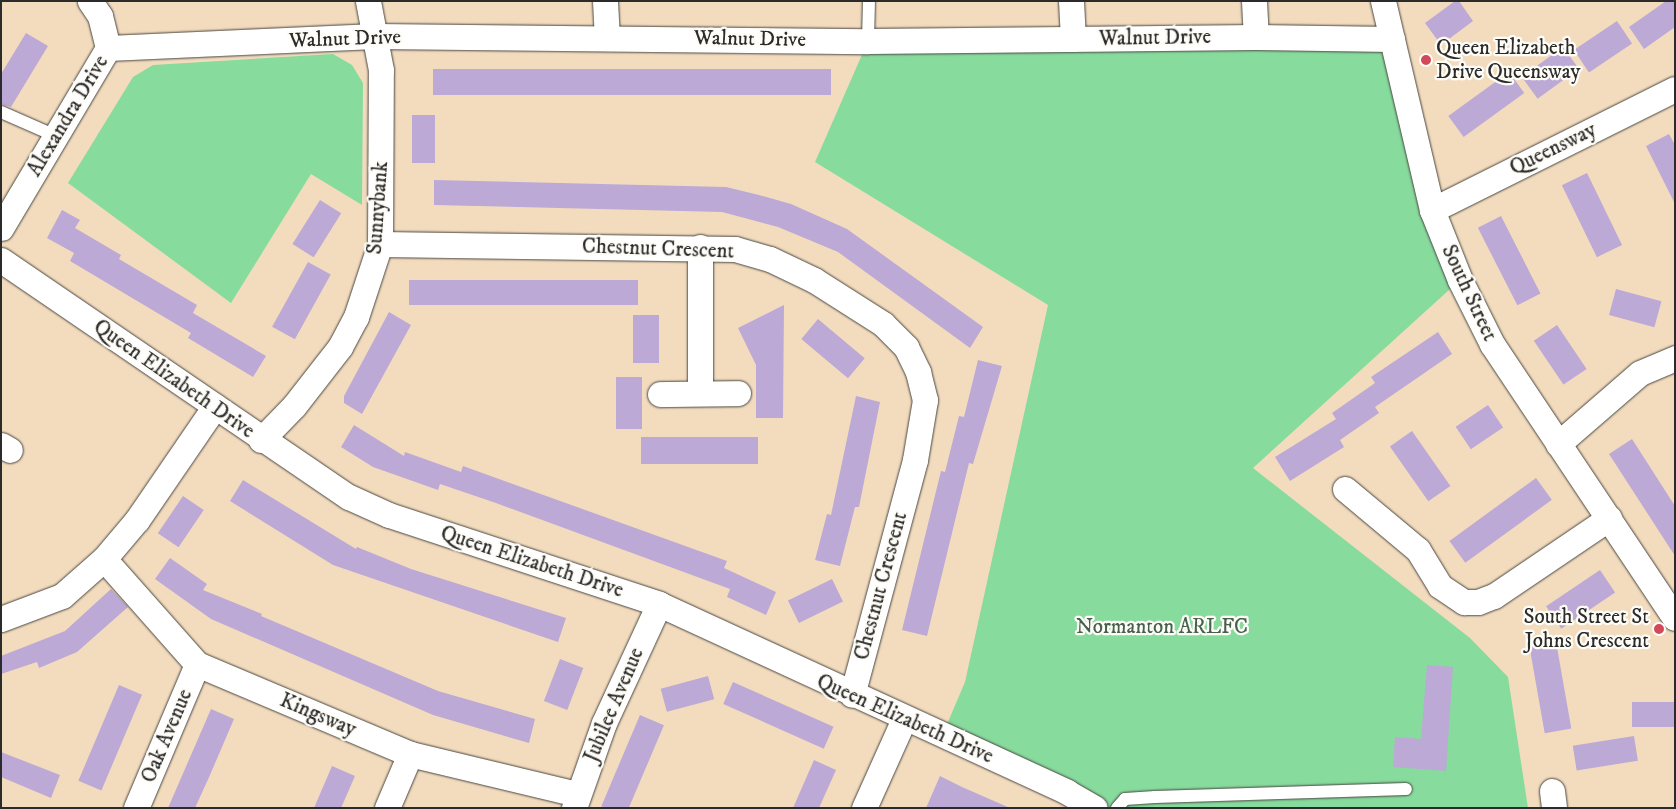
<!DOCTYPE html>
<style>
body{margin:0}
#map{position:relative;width:1676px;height:809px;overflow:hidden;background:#f3dcbe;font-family:"IM FELL DW Pica",serif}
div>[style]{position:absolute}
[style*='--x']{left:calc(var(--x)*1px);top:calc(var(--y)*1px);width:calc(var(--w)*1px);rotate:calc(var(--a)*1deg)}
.green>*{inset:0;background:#87db9d}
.building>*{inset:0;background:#bca9d5;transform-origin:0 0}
.roads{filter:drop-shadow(0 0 1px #494641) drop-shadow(0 0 1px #494641)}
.lane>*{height:12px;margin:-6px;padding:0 6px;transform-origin:6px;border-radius:6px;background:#fff}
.street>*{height:25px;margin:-12.5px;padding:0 12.5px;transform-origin:12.5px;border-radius:12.5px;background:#fff}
.dots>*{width:14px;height:14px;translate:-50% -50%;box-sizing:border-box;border:2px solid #fdfcf7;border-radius:50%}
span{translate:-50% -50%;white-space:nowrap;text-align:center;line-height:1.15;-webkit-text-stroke:4.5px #fdfcf7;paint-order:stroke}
.street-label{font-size:21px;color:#2b2b2b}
.poi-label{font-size:21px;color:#2b2b2b}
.left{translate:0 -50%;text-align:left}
.right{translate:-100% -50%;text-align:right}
.park-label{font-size:21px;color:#47604d}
.frame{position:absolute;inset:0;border:2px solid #2b2b2b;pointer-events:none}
</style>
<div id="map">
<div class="green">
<div style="clip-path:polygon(1392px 39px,1460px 280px,1253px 468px,1470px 638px,1508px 677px,1528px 808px,1095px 808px,942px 736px,965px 682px,1048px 305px,815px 162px,868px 41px)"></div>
<div style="clip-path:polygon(333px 54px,352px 65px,363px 83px,362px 205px,311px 174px,231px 303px,68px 183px,133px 77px,153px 65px)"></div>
</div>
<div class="building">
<div style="clip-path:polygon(1455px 1px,1459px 1px,1473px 21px,1441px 45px,1425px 23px)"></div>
<div style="clip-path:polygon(1666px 1px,1675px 1px,1675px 27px,1644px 49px,1629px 27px)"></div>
<div style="left:1617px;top:21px;width:27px;height:52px;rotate:56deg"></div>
<div style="clip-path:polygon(26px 33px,48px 46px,11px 107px,1px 104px,1px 74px)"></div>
<div style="left:1563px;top:47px;width:27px;height:51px;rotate:54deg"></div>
<div style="left:433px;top:69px;width:398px;height:26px"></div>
<div style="left:1509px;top:72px;width:26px;height:75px;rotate:54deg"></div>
<div style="left:412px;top:115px;width:23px;height:48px"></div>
<div style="clip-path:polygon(1669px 134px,1675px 145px,1675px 204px,1646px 146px)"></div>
<div style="left:1587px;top:173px;width:80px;height:28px;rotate:64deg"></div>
<div style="clip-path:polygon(434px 180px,726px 187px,759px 195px,791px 204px,847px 229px,983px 327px,970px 348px,838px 252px,778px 227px,752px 220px,722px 212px,434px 205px)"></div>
<div style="left:320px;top:200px;width:25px;height:52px;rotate:32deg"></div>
<div style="clip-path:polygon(62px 210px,80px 220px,75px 228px,121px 255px,119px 259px,197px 305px,193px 313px,266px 356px,253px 377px,188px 338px,191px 333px,70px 261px,74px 253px,47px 238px)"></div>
<div style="left:1501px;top:216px;width:87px;height:26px;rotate:63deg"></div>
<div style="left:308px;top:262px;width:26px;height:74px;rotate:29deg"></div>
<div style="left:409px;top:280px;width:229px;height:25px"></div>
<div style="left:1616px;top:289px;width:47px;height:27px;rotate:15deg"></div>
<div style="clip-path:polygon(784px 305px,783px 418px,756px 418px,756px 365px,738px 328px)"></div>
<div style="clip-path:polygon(389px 312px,411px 325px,362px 414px,344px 403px,344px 396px)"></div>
<div style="left:633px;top:315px;width:26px;height:48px"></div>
<div style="left:818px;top:319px;width:61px;height:26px;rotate:40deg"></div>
<div style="left:1557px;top:325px;width:53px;height:28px;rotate:56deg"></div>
<div style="clip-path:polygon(1438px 332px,1452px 354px,1375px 407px,1379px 413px,1340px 440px,1344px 447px,1290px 481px,1275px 457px,1336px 419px,1332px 413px,1375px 383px,1371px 377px)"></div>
<div style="clip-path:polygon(978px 360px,1002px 366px,973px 464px,969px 463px,927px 636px,902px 630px,941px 471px,945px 472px,959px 416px,964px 417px)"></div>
<div style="left:616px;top:377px;width:26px;height:52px"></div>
<div style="clip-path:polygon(856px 396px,880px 402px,859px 507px,855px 507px,840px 566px,815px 560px,827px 514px,831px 515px)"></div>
<div style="left:1488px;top:405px;width:27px;height:39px;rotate:56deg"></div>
<div style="clip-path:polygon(354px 425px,404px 456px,405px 452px,461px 472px,463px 466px,727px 561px,724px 568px,776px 592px,766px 615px,727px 597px,730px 589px,496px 503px,440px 484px,438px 490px,373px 467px,341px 447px)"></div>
<div style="left:1412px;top:431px;width:67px;height:27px;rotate:55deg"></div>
<div style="left:641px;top:437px;width:117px;height:27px"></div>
<div style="clip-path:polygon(1632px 439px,1675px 506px,1675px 556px,1609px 454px)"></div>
<div style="left:1536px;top:478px;width:27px;height:107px;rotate:54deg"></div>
<div style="clip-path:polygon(243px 480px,356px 549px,357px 547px,411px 569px,566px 618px,558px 642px,333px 565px,230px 501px)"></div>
<div style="left:183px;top:496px;width:25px;height:45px;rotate:34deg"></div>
<div style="clip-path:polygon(170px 558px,207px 584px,203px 590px,262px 614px,261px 616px,438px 691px,535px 719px,529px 743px,433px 715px,211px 619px,155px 579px)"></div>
<div style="left:1600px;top:570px;width:27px;height:65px;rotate:56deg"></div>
<div style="left:832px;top:579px;width:25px;height:49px;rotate:64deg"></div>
<div style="clip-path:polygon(111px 589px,128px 607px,77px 652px,39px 668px,37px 662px,1px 674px,1px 656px,65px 631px)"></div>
<div style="left:1555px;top:636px;width:94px;height:27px;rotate:80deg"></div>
<div style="left:560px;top:659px;width:25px;height:45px;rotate:21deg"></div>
<div style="clip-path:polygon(1427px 665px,1453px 667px,1446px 771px,1393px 767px,1395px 737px,1421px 739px)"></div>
<div style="left:708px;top:676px;width:24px;height:49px;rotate:75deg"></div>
<div style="left:733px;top:682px;width:110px;height:24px;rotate:24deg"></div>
<div style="left:119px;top:685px;width:25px;height:104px;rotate:23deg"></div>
<div style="left:1675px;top:702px;width:25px;height:43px;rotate:90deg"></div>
<div style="clip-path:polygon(211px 709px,234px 719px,210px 775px,195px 808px,168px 808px)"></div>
<div style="left:640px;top:715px;width:26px;height:99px;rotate:23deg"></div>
<div style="left:1634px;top:736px;width:25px;height:62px;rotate:81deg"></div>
<div style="clip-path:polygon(1px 752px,60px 775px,51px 798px,1px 777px)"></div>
<div style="clip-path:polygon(814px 760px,836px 770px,819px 808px,793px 808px)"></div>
<div style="clip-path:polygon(332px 766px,355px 776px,341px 808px,314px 808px)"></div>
<div style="clip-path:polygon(940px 776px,962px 787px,1010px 808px,926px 808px)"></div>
</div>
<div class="roads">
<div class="lane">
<div style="--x:868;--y:41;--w:40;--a:-88.6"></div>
<div style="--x:1;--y:112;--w:60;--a:23.6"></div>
<div style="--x:1117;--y:808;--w:12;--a:-48"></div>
<div style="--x:1125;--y:799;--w:30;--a:-4"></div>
<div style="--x:1155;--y:797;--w:251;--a:-1.8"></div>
</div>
<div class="street">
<div style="--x:605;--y:1;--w:36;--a:87"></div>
<div style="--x:1071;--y:1;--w:38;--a:87"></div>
<div style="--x:1254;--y:1;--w:36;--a:87"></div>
<div style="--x:1383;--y:1;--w:215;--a:76.8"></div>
<div style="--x:1432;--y:210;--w:75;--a:68.2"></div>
<div style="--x:1460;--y:280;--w:72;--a:63.4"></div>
<div style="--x:1492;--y:344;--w:329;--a:56.3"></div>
<div style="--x:108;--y:48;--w:267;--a:-2.6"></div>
<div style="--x:375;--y:36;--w:493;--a:0.6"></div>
<div style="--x:868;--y:41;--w:388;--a:-0.6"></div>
<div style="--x:1256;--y:37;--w:136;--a:0.8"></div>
<div style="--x:1432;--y:210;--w:271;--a:-26.5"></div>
<div style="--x:1;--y:228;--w:209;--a:-59.3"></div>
<div style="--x:108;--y:48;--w:33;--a:-104"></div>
<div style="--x:100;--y:16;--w:18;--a:-124"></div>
<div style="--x:380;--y:244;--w:355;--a:0.8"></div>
<div style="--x:735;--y:249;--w:36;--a:16"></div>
<div style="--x:770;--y:259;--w:49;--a:25.5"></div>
<div style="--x:814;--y:280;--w:82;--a:32.5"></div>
<div style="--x:883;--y:324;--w:33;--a:45"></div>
<div style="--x:906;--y:347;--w:28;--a:64"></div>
<div style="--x:918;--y:372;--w:29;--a:76"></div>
<div style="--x:925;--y:400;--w:61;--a:99.5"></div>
<div style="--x:915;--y:460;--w:243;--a:105"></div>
<div style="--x:1;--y:260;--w:421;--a:34.3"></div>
<div style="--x:349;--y:497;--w:44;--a:24.2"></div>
<div style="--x:389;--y:515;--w:284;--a:18.2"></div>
<div style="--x:659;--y:604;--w:449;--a:24.7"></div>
<div style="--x:1067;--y:792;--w:32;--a:30"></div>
<div style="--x:700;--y:393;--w:146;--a:-90"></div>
<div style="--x:660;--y:394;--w:78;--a:-0.7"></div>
<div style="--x:261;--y:440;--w:47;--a:-45.9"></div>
<div style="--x:294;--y:406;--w:75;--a:-52.1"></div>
<div style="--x:340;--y:347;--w:34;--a:-62"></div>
<div style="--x:356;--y:317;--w:77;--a:-71.8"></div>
<div style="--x:380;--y:244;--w:174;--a:-89.7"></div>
<div style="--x:381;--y:70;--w:70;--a:-100.7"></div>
<div style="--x:1558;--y:444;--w:108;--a:-40.9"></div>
<div style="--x:1640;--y:373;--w:38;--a:-23"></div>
<div style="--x:1;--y:445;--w:10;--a:29"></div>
<div style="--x:1345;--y:489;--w:95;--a:39.9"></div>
<div style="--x:1418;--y:550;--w:42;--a:58.6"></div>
<div style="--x:1440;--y:586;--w:29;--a:34"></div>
<div style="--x:1464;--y:602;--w:14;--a:0"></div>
<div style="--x:1478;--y:602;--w:17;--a:-21"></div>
<div style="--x:1494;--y:596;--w:139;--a:-34.1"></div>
<div style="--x:104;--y:559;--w:140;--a:48.5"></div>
<div style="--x:197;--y:664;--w:231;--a:22.9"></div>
<div style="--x:410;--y:754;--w:171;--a:13.5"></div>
<div style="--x:1;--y:619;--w:65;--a:-20.7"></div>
<div style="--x:62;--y:596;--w:56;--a:-41.4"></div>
<div style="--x:104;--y:559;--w:51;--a:-49.8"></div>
<div style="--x:137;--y:520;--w:138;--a:-55.6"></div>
<div style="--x:1552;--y:791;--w:17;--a:83"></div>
<div style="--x:136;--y:808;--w:156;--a:-67"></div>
<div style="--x:387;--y:808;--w:59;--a:-66.9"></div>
<div style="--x:574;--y:808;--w:90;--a:-70.6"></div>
<div style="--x:604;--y:723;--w:131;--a:-65.2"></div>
<div style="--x:864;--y:808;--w:98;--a:-65.8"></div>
</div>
</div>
<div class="dots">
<div style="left:1426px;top:60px;background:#d1495b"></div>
<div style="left:1659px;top:629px;background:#d1495b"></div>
</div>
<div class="street-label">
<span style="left:1155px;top:38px;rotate:-1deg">Walnut Drive</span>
<span style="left:345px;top:39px;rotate:-2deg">Walnut Drive</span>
<span style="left:750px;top:39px;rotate:1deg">Walnut Drive</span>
<span style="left:68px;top:116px;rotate:-59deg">Alexandra Drive</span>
<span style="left:1553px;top:149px;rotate:-26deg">Queensway</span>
<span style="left:378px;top:208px;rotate:-86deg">Sunnybank</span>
<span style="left:658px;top:249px;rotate:2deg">Chestnut Crescent</span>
<span style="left:1469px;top:293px;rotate:65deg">South Street</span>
<span style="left:174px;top:379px;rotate:35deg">Queen Elizabeth Drive</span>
<span style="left:532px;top:562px;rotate:18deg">Queen Elizabeth Drive</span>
<span style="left:881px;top:586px;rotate:-75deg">Chestnut Crescent</span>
<span style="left:614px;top:705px;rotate:-67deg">Jubilee Avenue</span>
<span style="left:318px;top:715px;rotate:23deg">Kingsway</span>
<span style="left:905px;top:719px;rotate:24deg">Queen Elizabeth Drive</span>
<span style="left:167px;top:736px;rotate:-67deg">Oak Avenue</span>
</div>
<div class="poi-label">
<span class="left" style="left:1436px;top:60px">Queen Elizabeth<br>Drive Queensway</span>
<span class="right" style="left:1649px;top:629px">South Street St<br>Johns Crescent</span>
</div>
<div class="park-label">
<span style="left:1162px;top:627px">Normanton ARLFC</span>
</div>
<div class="frame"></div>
</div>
